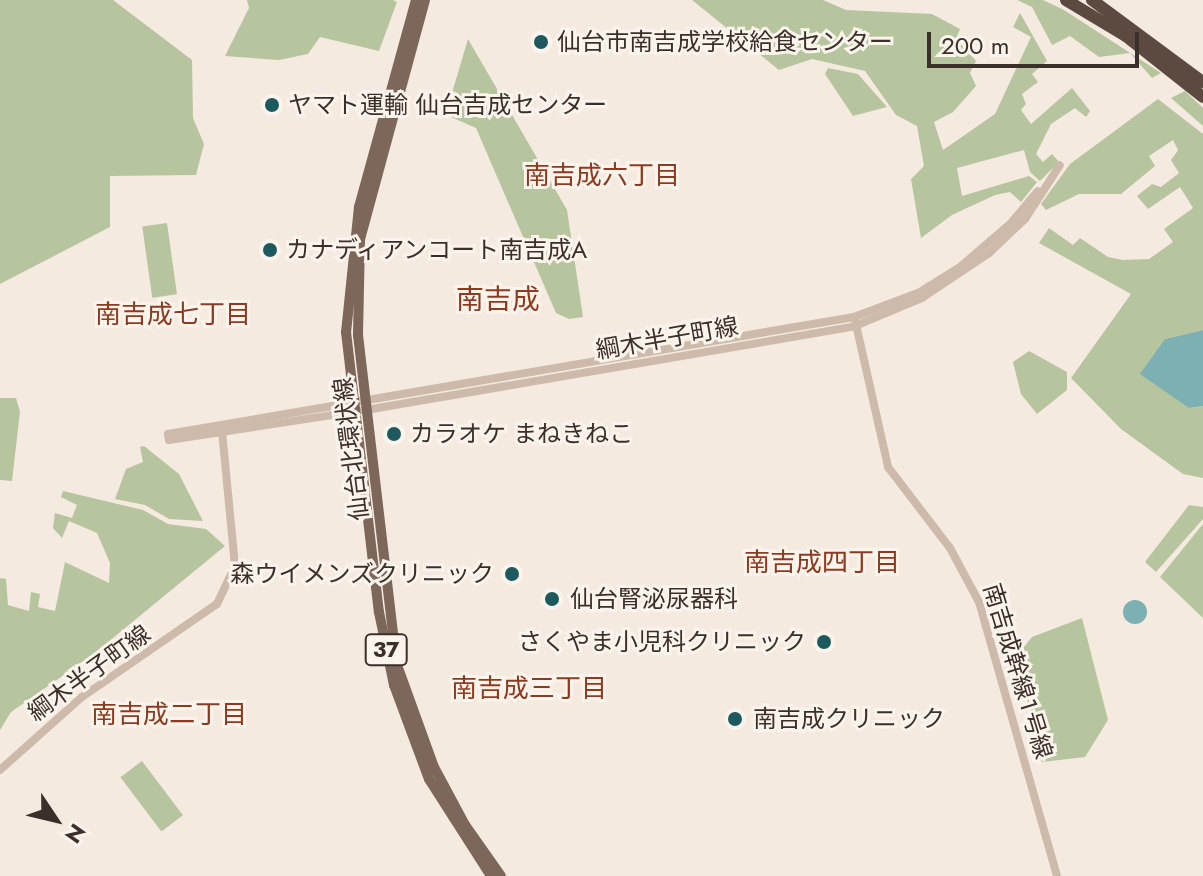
<!DOCTYPE html>
<meta charset="utf-8">
<style>
body{margin:0}
#map{position:relative;width:1203px;height:876px;overflow:hidden;background:#f4eadf;font-family:Jost,"Noto Sans JP",sans-serif}
div>[style]{position:absolute}
[style*='--x']{left:calc(var(--x)*1px);top:calc(var(--y)*1px);width:calc(var(--w)*1px);rotate:calc(var(--a)*1deg)}
.green>*{inset:0;background:#b7c59e;transform-origin:0 0}
.water>*{inset:0;background:#7cb0b3}
.round{border-radius:50%}
.tertiary>*{height:8px;margin:-4px;padding:0 4px;transform-origin:4px;border-radius:4px;background:#cdbaaa}
.primary>*{height:10px;margin:-5px;padding:0 5px;transform-origin:5px;border-radius:5px;background:#7d665a}
.motorway>*{height:12px;margin:-6px;padding:0 6px;transform-origin:6px;border-radius:6px;background:#5c4940}
.dots>*{width:22px;height:22px;translate:-50% -50%;box-sizing:border-box;border:4px solid #fbf4ec;border-radius:50%}
span{translate:-50% -50%;white-space:nowrap;text-align:center;line-height:1.15;-webkit-text-stroke:6px #fbf4ec;paint-order:stroke}
.shield-label span{padding:2px 6px;background:#fbf4ec;border:2px solid;border-radius:6px;-webkit-text-stroke-width:0}
.shield-label{font-size:22px;color:#3b2f2a;font-weight:700}
.poi-label{font-size:24px;color:#3b2f2a}
.left{translate:0 -50%;text-align:left}
.right{translate:-100% -50%;text-align:right}
.street-label{font-size:24px;color:#3b2f2a}
.neighbourhood-label{font-size:26px;color:#8e3a1e}
.quarter-label{font-size:28px;color:#8e3a1e}
.north{position:absolute;left:16px;top:780px;width:80px;height:80px;-webkit-text-stroke:6px #fbf4ec;paint-order:stroke;rotate:125deg;font-size:22px;font-weight:700;line-height:32px;text-align:center;color:#3b2f2a}
.north::after{content:'';display:block;margin:auto;width:28px;height:36px;background:#3b2f2a;clip-path:polygon(50% 0,100% 100%,50% 72%,0 100%)}
.scale{position:absolute;left:927px;top:32px;width:212px;height:36px;box-sizing:border-box;border:4px solid #3b2f2a;border-top:0;padding-left:10px;font-size:24px;line-height:28px;white-space:nowrap;color:#3b2f2a;-webkit-text-stroke:6px #fbf4ec;paint-order:stroke}
</style>
<div id="map">
<div class="green">
<div style="clip-path:polygon(0 0,113px 0,192px 60px,193px 118px,204px 144px,196px 175px,110px 176px,110px 227px,0 284px)"></div>
<div style="clip-path:polygon(247px 0,393px 0,397px 2px,379px 51px,320px 37px,308px 54px,279px 60px,225px 56px,249px 8px)"></div>
<div style="clip-path:polygon(692px 0,823px 0,846px 10px,932px 14px,960px 29px,956px 39px,976px 61px,970px 73px,976px 86px,953px 112px,934px 122px,943px 150px,995px 114px,1031px 37px,1013px 27px,1020px 13px,1047px 61px,1032px 74px,1038px 82px,1022px 94px,1026px 104px,1021px 110px,1031px 124px,1072px 88px,1090px 111px,1086px 117px,1075px 108px,1051px 124px,1036px 154px,1043px 162px,1052px 154px,1059px 162px,1040px 181px,1030px 172px,1024px 150px,957px 168px,962px 196px,1029px 176px,1037px 182px,1021px 202px,1010px 192px,995px 195px,952px 215px,921px 238px,911px 179px,924px 166px,917px 126px,896px 115px,865px 71px,812px 59px,779px 70px)"></div>
<div style="clip-path:polygon(1017px 0,1043px 0,1064px 10px,1161px 73px,1152px 78px,1130px 53px,1099px 57px,1070px 36px,1052px 45px,1032px 7px)"></div>
<div style="clip-path:polygon(468px 39px,567px 210px,583px 317px,569px 319px,556px 313px,476px 128px,451px 117px,447px 110px)"></div>
<div style="clip-path:polygon(828px 68px,858px 74px,887px 107px,853px 116px,825px 74px)"></div>
<div style="clip-path:polygon(1185px 91px,1203px 108px,1203px 126px,1171px 98px)"></div>
<div style="clip-path:polygon(1158px 99px,1203px 134px,1203px 330px,1165px 339px,1189px 408px,1203px 406px,1203px 478px,1183px 474px,1121px 429px,1071px 378px,1131px 294px,1039px 243px,1049px 228px,1073px 245px,1080px 238px,1108px 257px,1123px 260px,1149px 259px,1173px 242px,1164px 229px,1193px 208px,1180px 187px,1148px 209px,1137px 196px,1152px 184px,1161px 187px,1179px 173px,1171px 160px,1178px 150px,1173px 140px,1149px 156px,1155px 166px,1121px 194px,1079px 194px,1046px 210px,1041px 204px,1070px 164px)"></div>
<div style="left:167px;top:223px;width:72px;height:25px;rotate:82deg"></div>
<div style="clip-path:polygon(1029px 351px,1067px 372px,1067px 390px,1037px 414px,1021px 394px,1013px 362px)"></div>
<div style="clip-path:polygon(0 398px,16px 398px,20px 412px,12px 481px,0 480px)"></div>
<div style="clip-path:polygon(144px 446px,179px 474px,203px 521px,169px 519px,145px 505px,115px 499px,126px 469px,143px 462px,140px 447px)"></div>
<div style="clip-path:polygon(63px 491px,143px 510px,168px 524px,206px 529px,225px 546px,91px 656px,11px 712px,0 730px,0 578px,6px 579px,8px 605px,29px 611px,31px 592px,40px 594px,38px 607px,55px 611px,65px 562px,109px 583px,110px 563px,97px 533px,69px 521px,62px 538px,53px 528px,55px 513px,72px 518px,77px 505px,61px 497px)"></div>
<div style="clip-path:polygon(1189px 505px,1203px 507px,1203px 519px,1156px 572px,1145px 562px)"></div>
<div style="clip-path:polygon(1203px 524px,1203px 618px,1160px 577px)"></div>
<div style="clip-path:polygon(1082px 618px,1108px 720px,1085px 757px,1042px 762px,1016px 657px,1032px 637px)"></div>
<div style="left:142px;top:761px;width:68px;height:27px;rotate:53deg"></div>
</div>
<div class="water">
<div style="clip-path:polygon(1203px 330px,1203px 406px,1189px 408px,1140px 374px,1165px 339px)"></div>
<div class="round" style="left:1123px;top:600px;width:24px;height:24px"></div>
</div>
<div class="tertiary">
<div style="--x:855;--y:320;--w:151;--a:77.3"></div>
<div style="--x:888;--y:467;--w:102;--a:52.6"></div>
<div style="--x:950;--y:548;--w:61;--a:61.8"></div>
<div style="--x:979;--y:602;--w:285;--a:74.1"></div>
<div style="--x:168;--y:434;--w:6;--a:81"></div>
<div style="--x:169;--y:440;--w:199;--a:-8.7"></div>
<div style="--x:366;--y:410;--w:496;--a:-9.7"></div>
<div style="--x:855;--y:326;--w:73;--a:-22.7"></div>
<div style="--x:922;--y:298;--w:81;--a:-33.9"></div>
<div style="--x:989;--y:253;--w:50;--a:-43.4"></div>
<div style="--x:1025;--y:219;--w:64;--a:-57.1"></div>
<div style="--x:168;--y:434;--w:696;--a:-9.68"></div>
<div style="--x:854;--y:317;--w:71;--a:-20.7"></div>
<div style="--x:920;--y:292;--w:47;--a:-32"></div>
<div style="--x:960;--y:267;--w:66;--a:-40.7"></div>
<div style="--x:1010;--y:224;--w:43;--a:-49.7"></div>
<div style="--x:0;--y:770;--w:110;--a:-41.7"></div>
<div style="--x:82;--y:697;--w:164;--a:-34.6"></div>
<div style="--x:217;--y:604;--w:42;--a:-64.7"></div>
<div style="--x:235;--y:566;--w:137;--a:-95.5"></div>
</div>
<div class="primary">
<div style="--x:416;--y:0;--w:215;--a:105.4"></div>
<div style="--x:359;--y:207;--w:126;--a:95.9"></div>
<div style="--x:346;--y:332;--w:282;--a:83.3"></div>
<div style="--x:379;--y:612;--w:75;--a:78.4"></div>
<div style="--x:394;--y:685;--w:100;--a:69.6"></div>
<div style="--x:429;--y:779;--w:115;--a:57.4"></div>
<div style="--x:425;--y:0;--w:248;--a:105.2"></div>
<div style="--x:360;--y:239;--w:96;--a:91.2"></div>
<div style="--x:358;--y:335;--w:332;--a:83.3"></div>
<div style="--x:397;--y:665;--w:109;--a:70.1"></div>
<div style="--x:434;--y:767;--w:66;--a:61.9"></div>
<div style="--x:465;--y:825;--w:62;--a:54.8"></div>
</div>
<div class="motorway">
<div style="--x:1066;--y:0;--w:70;--a:31"></div>
<div style="--x:1126;--y:36;--w:98;--a:38.4"></div>
<div style="--x:1092;--y:0;--w:138;--a:36.5"></div>
</div>
<div class="dots">
<div style="left:541px;top:42px;background:#1d5a5f"></div>
<div style="left:272px;top:105px;background:#1d5a5f"></div>
<div style="left:270px;top:250px;background:#1d5a5f"></div>
<div style="left:394px;top:434px;background:#1d5a5f"></div>
<div style="left:512px;top:574px;background:#1d5a5f"></div>
<div style="left:552px;top:599px;background:#1d5a5f"></div>
<div style="left:824px;top:642px;background:#1d5a5f"></div>
<div style="left:735px;top:719px;background:#1d5a5f"></div>
</div>
<div class="shield-label">
<span style="left:386px;top:650px">37</span>
</div>
<div class="poi-label">
<span class="left" style="left:557px;top:42px">仙台市南吉成学校給食センター</span>
<span class="left" style="left:288px;top:105px">ヤマト運輸 仙台吉成センター</span>
<span class="left" style="left:286px;top:250px">カナディアンコート南吉成A</span>
<span class="left" style="left:410px;top:434px">カラオケ まねきねこ</span>
<span class="right" style="left:494px;top:574px">森ウイメンズクリニック</span>
<span class="left" style="left:570px;top:599px">仙台腎泌尿器科</span>
<span class="right" style="left:806px;top:642px">さくやま小児科クリニック</span>
<span class="left" style="left:753px;top:719px">南吉成クリニック</span>
</div>
<div class="street-label">
<span style="left:667px;top:338px;rotate:-10deg">綱木半子町線</span>
<span style="left:351px;top:449px;rotate:-97deg">仙台北環状線</span>
<span style="left:1018px;top:671px;rotate:73deg">南吉成幹線１号線</span>
<span style="left:89px;top:673px;rotate:-36deg">綱木半子町線</span>
</div>
<div class="neighbourhood-label">
<span style="left:602px;top:176px">南吉成六丁目</span>
<span style="left:173px;top:315px">南吉成七丁目</span>
<span style="left:822px;top:563px">南吉成四丁目</span>
<span style="left:529px;top:689px">南吉成三丁目</span>
<span style="left:169px;top:715px">南吉成二丁目</span>
</div>
<div class="quarter-label">
<span style="left:498px;top:300px">南吉成</span>
</div>
<div class="north">N</div>
<div class="scale">200 m</div>
</div>
